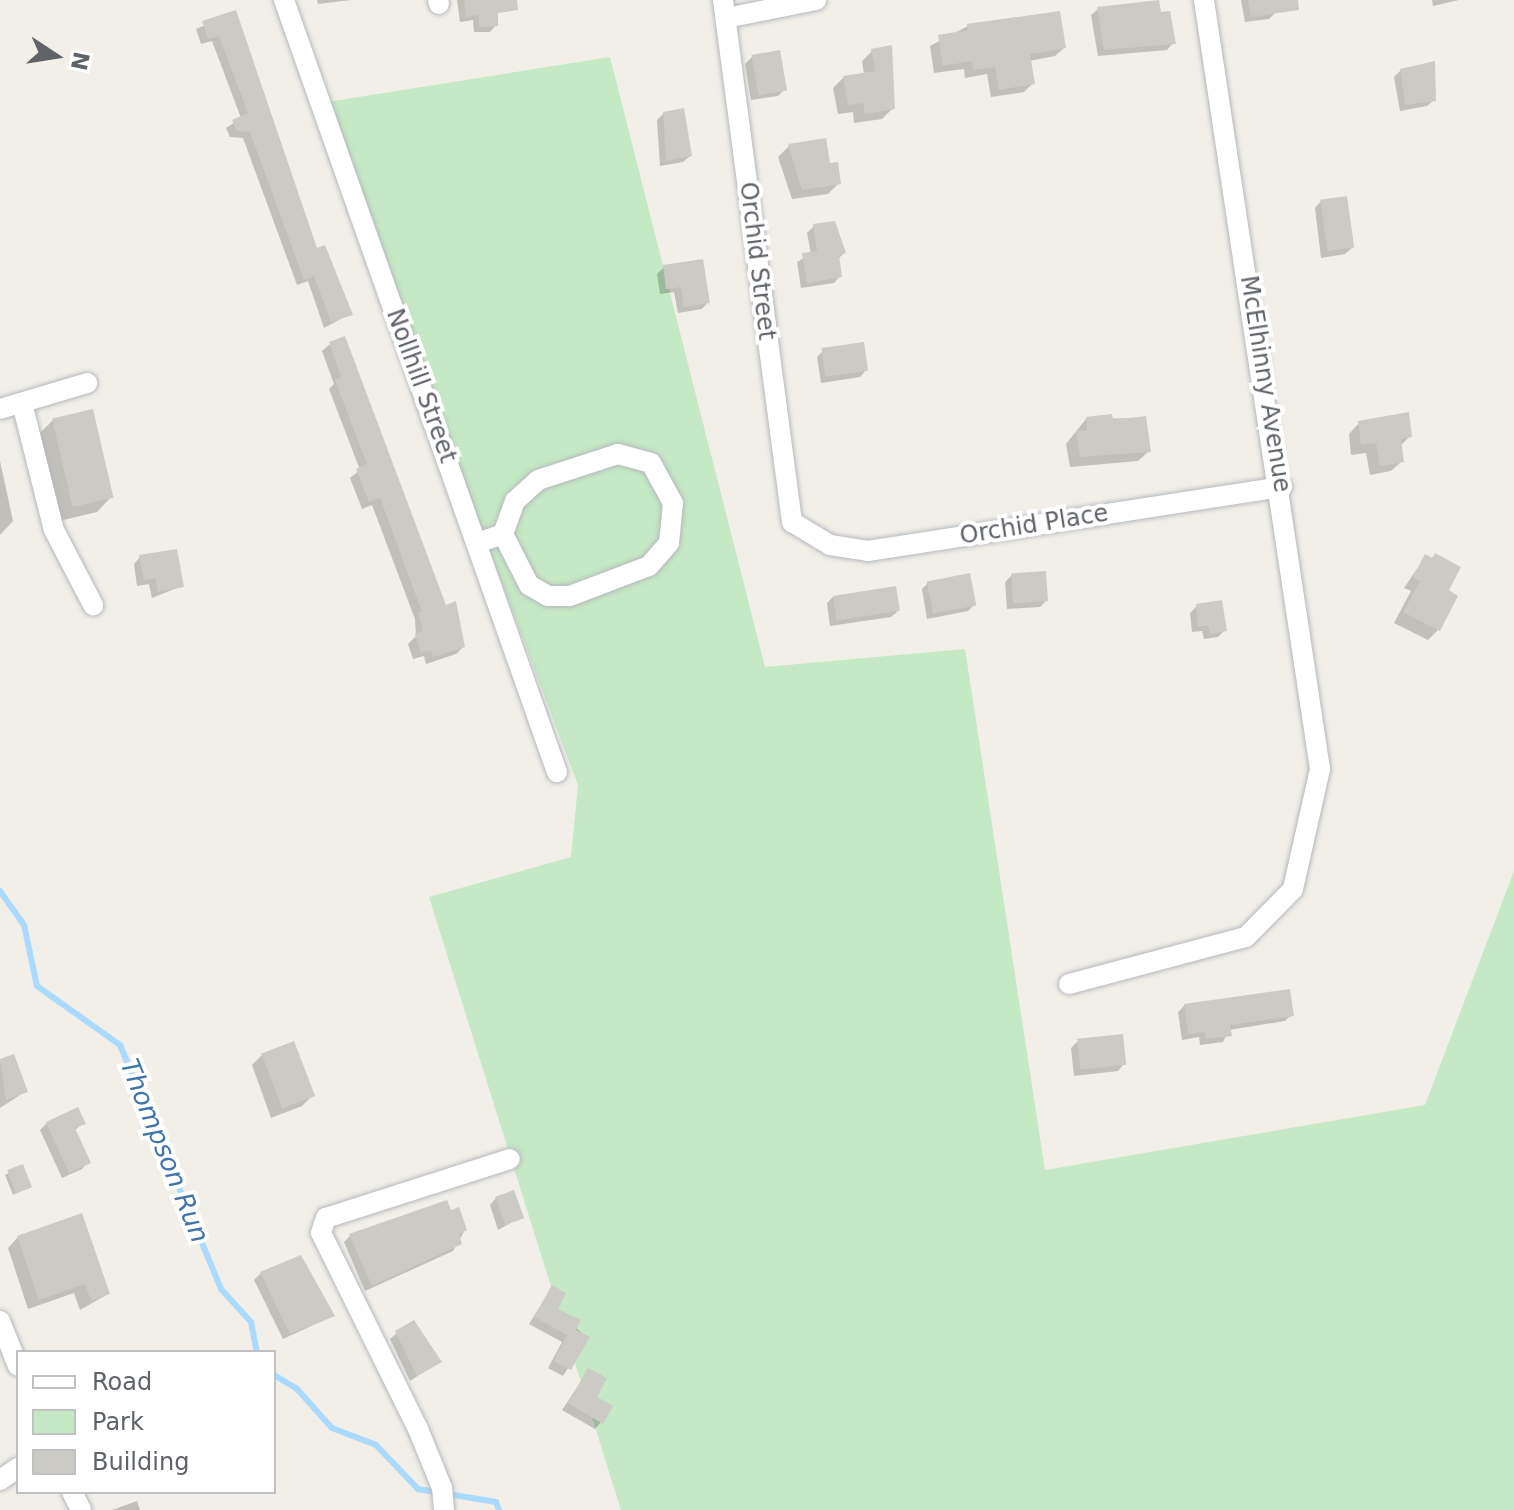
<!DOCTYPE html>
<style>
body{margin:0}
#map{position:relative;width:1514px;height:1510px;overflow:hidden;background:#f1efe8;font-family:"DejaVu Sans",sans-serif}
div>[style]{position:absolute}
[style*='--x']{left:calc(var(--x)*1px);top:calc(var(--y)*1px);width:calc(var(--w)*1px);rotate:calc(var(--a)*1deg)}
.green>*{inset:0;background:#c5e8c5}
.shadow>*{inset:0;background:#0003}
.stream>*{height:6px;margin:-3px;padding:0 3px;transform-origin:3px;border-radius:3px;background:#aadaff}
.building>*{inset:0;background:#cccac5;transform-origin:0 0}
.roads{filter:drop-shadow(0 0 2px #b5b8bc) drop-shadow(0 0 2px #b5b8bc)}
.minor>*{height:20px;margin:-10px;padding:0 10px;transform-origin:10px;border-radius:10px;background:#fff}
span{translate:-50% -50%;white-space:nowrap;text-align:center;line-height:1.15;-webkit-text-stroke:8px #fff;paint-order:stroke}
.street-label{font-size:24px;color:#5f6368}
.water-label{font-size:26px;color:#4174aa;font-style:italic}
.legend{position:absolute;left:16px;top:1350px;width:260px;height:144px;box-sizing:border-box;background:#fff;border:2px solid #bfc1c3;margin:0;padding:10px 14px;list-style:none;font-size:24px;color:#5f6368}
.legend li{display:flex;align-items:center;gap:16px;height:40px}
.legend b{width:40px;border:2px solid #bfc1c3}
.north{position:absolute;left:16px;top:16px;width:80px;height:80px;-webkit-text-stroke:6px #fff;paint-order:stroke;rotate:102deg;font-size:22px;font-weight:700;line-height:32px;text-align:center;color:#5f6368}
.north::after{content:'';display:block;margin:auto;width:28px;height:36px;background:#5f6368;clip-path:polygon(50% 0,100% 100%,50% 72%,0 100%)}
</style>
<div id="map">
<div class="green">
<div style="clip-path:polygon(610px 57px,765px 667px,965px 649px,1045px 1170px,1425px 1105px,1514px 871px,1514px 1510px,621px 1510px,429px 897px,571px 857px,578px 785px,321px 103px)"></div>
</div>
<div class="shadow">
<div style="clip-path:polygon(317px 0,351px 0,318px 4px)"></div>
<div style="clip-path:polygon(457px 0,500px 0,496px 25px,490px 32px,474px 32px,473px 20px,460px 22px)"></div>
<div style="clip-path:polygon(1241px 0,1274px 0,1276px 12px,1269px 19px,1245px 22px)"></div>
<div style="clip-path:polygon(1432px 0,1459px 0,1433px 6px)"></div>
<div style="clip-path:polygon(1098px 9px,1173px 43px,1167px 50px,1098px 56px,1091px 15px)"></div>
<div style="clip-path:polygon(234px 13px,316px 251px,350px 314px,324px 328px,308px 281px,297px 285px,243px 138px,230px 137px,226px 128px,241px 118px,212px 41px,201px 44px,196px 29px)"></div>
<div style="clip-path:polygon(968px 26px,1064px 48px,1055px 56px,1029px 61px,1033px 83px,1024px 92px,991px 97px,987px 74px,965px 78px,964px 69px,934px 73px,930px 46px)"></div>
<div style="clip-path:polygon(872px 51px,893px 108px,882px 119px,854px 123px,853px 112px,838px 114px,833px 88px,844px 77px,864px 74px,862px 61px)"></div>
<div style="clip-path:polygon(752px 57px,785px 89px,778px 96px,751px 100px,745px 64px)"></div>
<div style="clip-path:polygon(1401px 70px,1434px 100px,1427px 106px,1400px 111px,1394px 77px)"></div>
<div style="clip-path:polygon(664px 113px,690px 156px,683px 162px,660px 166px,657px 120px)"></div>
<div style="clip-path:polygon(789px 146px,828px 165px,839px 183px,828px 194px,792px 199px,778px 157px)"></div>
<div style="clip-path:polygon(1321px 201px,1352px 248px,1345px 254px,1321px 258px,1315px 208px)"></div>
<div style="clip-path:polygon(814px 226px,844px 253px,838px 259px,840px 276px,834px 283px,801px 288px,797px 262px,811px 254px,807px 233px)"></div>
<div style="clip-path:polygon(664px 267px,708px 302px,702px 309px,678px 313px,674px 292px,660px 294px,657px 274px)"></div>
<div style="clip-path:polygon(330px 344px,463px 647px,456px 654px,426px 664px,424px 656px,413px 659px,408px 644px,416px 636px,415px 619px,372px 505px,362px 509px,350px 478px,360px 470px,329px 389px,334px 384px,322px 351px)"></div>
<div style="clip-path:polygon(823px 351px,866px 370px,860px 377px,821px 383px,817px 357px)"></div>
<div style="clip-path:polygon(1144px 418px,1149px 451px,1138px 461px,1070px 467px,1066px 444px,1086px 419px)"></div>
<div style="clip-path:polygon(53px 420px,111px 497px,97px 512px,59px 521px,39px 434px)"></div>
<div style="clip-path:polygon(1359px 423px,1410px 436px,1400px 446px,1402px 461px,1391px 471px,1370px 475px,1366px 453px,1351px 455px,1349px 434px)"></div>
<div style="clip-path:polygon(0 461px,13px 521px,0 535px)"></div>
<div style="clip-path:polygon(140px 557px,182px 586px,152px 598px,149px 584px,137px 586px,134px 564px)"></div>
<div style="clip-path:polygon(1425px 557px,1446px 591px,1438px 630px,1428px 640px,1394px 623px,1411px 591px,1404px 588px)"></div>
<div style="clip-path:polygon(1012px 575px,1046px 601px,1040px 607px,1007px 609px,1005px 582px)"></div>
<div style="clip-path:polygon(928px 583px,974px 605px,968px 611px,927px 619px,922px 589px)"></div>
<div style="clip-path:polygon(834px 596px,898px 611px,891px 617px,830px 626px,827px 603px)"></div>
<div style="clip-path:polygon(1197px 606px,1225px 630px,1218px 637px,1204px 639px,1202px 631px,1192px 632px,1190px 613px)"></div>
<div style="clip-path:polygon(1184px 1006px,1291px 1015px,1285px 1021px,1229px 1030px,1223px 1042px,1200px 1045px,1199px 1037px,1182px 1040px,1178px 1012px)"></div>
<div style="clip-path:polygon(1078px 1041px,1124px 1064px,1118px 1071px,1074px 1076px,1071px 1048px)"></div>
<div style="clip-path:polygon(262px 1055px,312px 1096px,302px 1106px,271px 1118px,252px 1065px)"></div>
<div style="clip-path:polygon(13px 1057px,26px 1091px,0 1108px,0 1062px)"></div>
<div style="clip-path:polygon(47px 1123px,83px 1123px,74px 1131px,88px 1162px,82px 1169px,62px 1178px,40px 1130px)"></div>
<div style="clip-path:polygon(22px 1166px,30px 1186px,13px 1195px,5px 1175px)"></div>
<div style="clip-path:polygon(496px 1198px,522px 1217px,498px 1230px,490px 1205px)"></div>
<div style="clip-path:polygon(465px 1230px,453px 1251px,365px 1291px,344px 1242px,350px 1236px)"></div>
<div style="clip-path:polygon(18px 1237px,108px 1294px,80px 1310px,74px 1293px,28px 1309px,8px 1248px)"></div>
<div style="clip-path:polygon(261px 1273px,333px 1316px,283px 1339px,254px 1280px)"></div>
<div style="clip-path:polygon(552px 1287px,556px 1309px,587px 1338px,563px 1376px,548px 1368px,562px 1342px,529px 1324px)"></div>
<div style="clip-path:polygon(397px 1333px,439px 1362px,410px 1381px,390px 1339px)"></div>
<div style="clip-path:polygon(588px 1371px,601px 1422px,595px 1429px,562px 1410px)"></div>
<div style="clip-path:polygon(137px 1501px,140px 1510px,112px 1510px)"></div>
</div>
<div class="stream">
<div style="--x:0;--y:891;--w:42;--a:54.8"></div>
<div style="--x:24;--y:925;--w:62;--a:78"></div>
<div style="--x:37;--y:986;--w:102;--a:35.4"></div>
<div style="--x:120;--y:1045;--w:264;--a:67.5"></div>
<div style="--x:221;--y:1289;--w:45;--a:47.7"></div>
<div style="--x:251;--y:1322;--w:31;--a:79"></div>
<div style="--x:274;--y:1375;--w:27;--a:31"></div>
<div style="--x:297;--y:1389;--w:52;--a:48.1"></div>
<div style="--x:332;--y:1428;--w:47;--a:21.1"></div>
<div style="--x:376;--y:1445;--w:61;--a:46.3"></div>
<div style="--x:418;--y:1489;--w:79;--a:9.5"></div>
<div style="--x:496;--y:1502;--w:9;--a:69"></div>
</div>
<div class="building">
<div style="clip-path:polygon(464px 0,517px 0,518px 10px,498px 13px,498px 26px,479px 27px,479px 15px,466px 17px)"></div>
<div style="clip-path:polygon(1159px 0,1161px 12px,1170px 11px,1176px 44px,1104px 50px,1097px 7px)"></div>
<div style="clip-path:polygon(1248px 0,1298px 0,1299px 10px,1251px 17px)"></div>
<div style="clip-path:polygon(236px 10px,317px 248px,325px 245px,353px 315px,331px 322px,314px 276px,304px 280px,250px 132px,237px 131px,232px 120px,248px 113px,219px 36px,208px 39px,202px 21px)"></div>
<div style="clip-path:polygon(1060px 11px,1066px 48px,1030px 54px,1035px 84px,999px 90px,995px 67px,974px 70px,972px 61px,943px 66px,938px 35px,968px 30px,967px 24px)"></div>
<div style="clip-path:polygon(892px 45px,895px 109px,865px 114px,863px 103px,848px 105px,843px 76px,875px 71px,871px 49px)"></div>
<div style="left:780px;top:50px;width:41px;height:29px;rotate:80deg"></div>
<div style="clip-path:polygon(1435px 61px,1436px 101px,1405px 105px,1400px 69px)"></div>
<div style="clip-path:polygon(684px 108px,692px 156px,666px 161px,663px 112px)"></div>
<div style="clip-path:polygon(826px 138px,830px 163px,838px 162px,841px 184px,802px 190px,788px 144px)"></div>
<div style="left:1347px;top:196px;width:52px;height:27px;rotate:82deg"></div>
<div style="clip-path:polygon(835px 221px,846px 253px,839px 255px,842px 277px,807px 283px,802px 253px,817px 251px,813px 224px)"></div>
<div style="clip-path:polygon(703px 259px,710px 303px,684px 307px,681px 287px,666px 289px,663px 265px)"></div>
<div style="clip-path:polygon(345px 336px,446px 605px,456px 601px,465px 647px,433px 657px,431px 650px,421px 653px,415px 634px,423px 631px,418px 613px,422px 612px,380px 498px,369px 502px,356px 469px,367px 464px,335px 380px,341px 377px,329px 342px)"></div>
<div style="left:864px;top:342px;width:29px;height:43px;rotate:82deg"></div>
<div style="left:93px;top:409px;width:91px;height:42px;rotate:77deg"></div>
<div style="clip-path:polygon(1409px 412px,1412px 437px,1401px 439px,1404px 462px,1380px 466px,1376px 443px,1361px 445px,1358px 421px)"></div>
<div style="clip-path:polygon(1112px 414px,1113px 420px,1146px 416px,1151px 452px,1080px 457px,1076px 431px,1087px 430px,1086px 417px)"></div>
<div style="clip-path:polygon(177px 549px,184px 587px,158px 592px,155px 578px,144px 580px,139px 555px)"></div>
<div style="clip-path:polygon(1435px 553px,1461px 567px,1449px 590px,1458px 596px,1440px 631px,1403px 612px,1420px 581px,1413px 577px,1425px 554px,1432px 558px)"></div>
<div style="left:1046px;top:571px;width:30px;height:35px;rotate:86deg"></div>
<div style="left:970px;top:573px;width:33px;height:44px;rotate:79deg"></div>
<div style="left:896px;top:586px;width:25px;height:64px;rotate:81deg"></div>
<div style="clip-path:polygon(1222px 600px,1227px 631px,1210px 634px,1208px 625px,1198px 627px,1196px 604px)"></div>
<div style="clip-path:polygon(1290px 989px,1294px 1016px,1230px 1025px,1232px 1036px,1206px 1039px,1205px 1032px,1188px 1034px,1184px 1004px)"></div>
<div style="left:1123px;top:1034px;width:31px;height:46px;rotate:84deg"></div>
<div style="left:294px;top:1041px;width:59px;height:35px;rotate:69deg"></div>
<div style="clip-path:polygon(14px 1054px,28px 1092px,6px 1100px,0 1059px)"></div>
<div style="clip-path:polygon(78px 1107px,86px 1124px,75px 1128px,91px 1163px,69px 1173px,46px 1122px)"></div>
<div style="left:23px;top:1164px;width:25px;height:17px;rotate:69deg"></div>
<div style="left:514px;top:1190px;width:30px;height:20px;rotate:70deg"></div>
<div style="clip-path:polygon(447px 1200px,451px 1210px,459px 1207px,467px 1230px,459px 1234px,462px 1244px,372px 1286px,349px 1234px)"></div>
<div style="clip-path:polygon(82px 1213px,110px 1294px,91px 1301px,85px 1284px,39px 1300px,17px 1236px)"></div>
<div style="clip-path:polygon(301px 1255px,335px 1316px,290px 1334px,260px 1272px)"></div>
<div style="clip-path:polygon(552px 1285px,566px 1293px,558px 1309px,581px 1320px,576px 1330px,590px 1337px,571px 1370px,554px 1361px,567px 1335px,534px 1317px)"></div>
<div style="clip-path:polygon(414px 1320px,442px 1362px,417px 1376px,395px 1331px)"></div>
<div style="clip-path:polygon(588px 1368px,607px 1378px,597px 1397px,613px 1406px,603px 1424px,568px 1403px)"></div>
</div>
<div class="roads">
<div class="minor">
<div style="--x:284;--y:0;--w:819;--a:70.53"></div>
<div style="--x:438;--y:0;--w:4;--a:76"></div>
<div style="--x:723;--y:0;--w:527;--a:82.47"></div>
<div style="--x:792;--y:522;--w:44;--a:31.2"></div>
<div style="--x:830;--y:545;--w:38;--a:9"></div>
<div style="--x:868;--y:551;--w:419;--a:-8.8"></div>
<div style="--x:726;--y:18;--w:92;--a:-11.3"></div>
<div style="--x:22;--y:403;--w:131;--a:75.9"></div>
<div style="--x:54;--y:530;--w:85;--a:62.5"></div>
<div style="--x:0;--y:409;--w:91;--a:-16.6"></div>
<div style="--x:477;--y:543;--w:28;--a:-19"></div>
<div style="--x:503;--y:534;--w:35;--a:-70"></div>
<div style="--x:515;--y:501;--w:31;--a:-42"></div>
<div style="--x:538;--y:480;--w:84;--a:-18"></div>
<div style="--x:618;--y:454;--w:34;--a:15"></div>
<div style="--x:651;--y:463;--w:46;--a:61.2"></div>
<div style="--x:673;--y:503;--w:40;--a:95.7"></div>
<div style="--x:669;--y:543;--w:30;--a:131"></div>
<div style="--x:649;--y:566;--w:85;--a:159.2"></div>
<div style="--x:570;--y:596;--w:22;--a:180"></div>
<div style="--x:548;--y:596;--w:22;--a:-150"></div>
<div style="--x:529;--y:585;--w:57;--a:-117"></div>
<div style="--x:1069;--y:984;--w:183;--a:-14.9"></div>
<div style="--x:1246;--y:937;--w:67;--a:-45.6"></div>
<div style="--x:1293;--y:889;--w:123;--a:-77.3"></div>
<div style="--x:1320;--y:769;--w:778;--a:-98.58"></div>
<div style="--x:0;--y:1321;--w:48;--a:68.2"></div>
<div style="--x:0;--y:1480;--w:22;--a:-34"></div>
<div style="--x:72;--y:1492;--w:20;--a:63"></div>
<div style="--x:444;--y:1510;--w:22;--a:-95"></div>
<div style="--x:442;--y:1488;--w:64;--a:-112.1"></div>
<div style="--x:418;--y:1429;--w:219;--a:-116.3"></div>
<div style="--x:321;--y:1233;--w:16;--a:-72"></div>
<div style="--x:326;--y:1218;--w:193;--a:-17.8"></div>
</div>
</div>
<div class="street-label">
<span style="left:757px;top:261px;rotate:83deg">Orchid Street</span>
<span style="left:1265px;top:384px;rotate:81deg">McElhinny Avenue</span>
<span style="left:421px;top:386px;rotate:70deg">Nollhill Street</span>
<span style="left:1034px;top:525px;rotate:-9deg">Orchid Place</span>
</div>
<div class="water-label">
<span style="left:164px;top:1151px;rotate:68deg">Thompson Run</span>
</div>
<ul class="legend">
<li><b style="height:10px;background:#fff"></b>Road</li>
<li><b style="height:22px;background:#c5e8c5"></b>Park</li>
<li><b style="height:22px;background:#cccac5"></b>Building</li>
</ul>
<div class="north">N</div>
</div>
